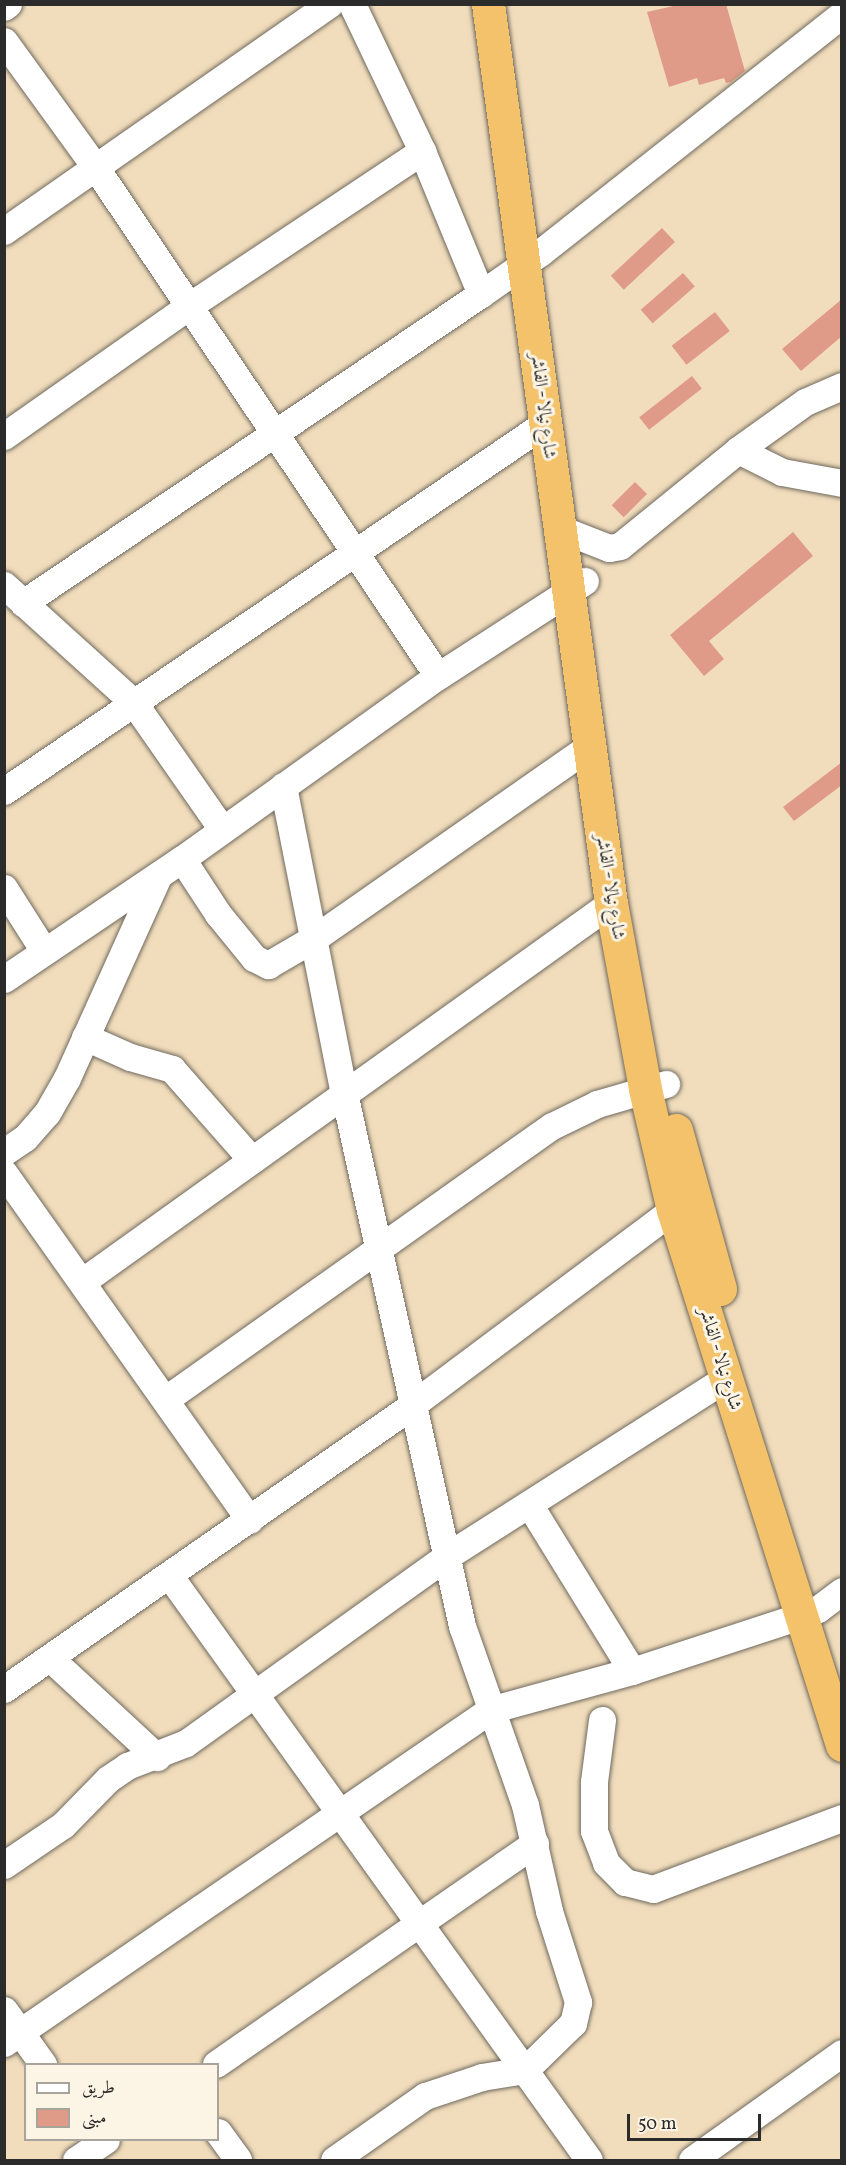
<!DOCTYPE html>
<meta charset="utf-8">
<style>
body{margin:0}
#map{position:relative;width:846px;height:2165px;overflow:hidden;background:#f1ddbc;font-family:Vollkorn,Amiri,serif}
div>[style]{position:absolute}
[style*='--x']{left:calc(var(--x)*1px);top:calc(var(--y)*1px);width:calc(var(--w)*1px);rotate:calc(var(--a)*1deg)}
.building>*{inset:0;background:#e09b88;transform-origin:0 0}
.roads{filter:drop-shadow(0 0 2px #70695e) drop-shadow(0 0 2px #70695e)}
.minor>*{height:27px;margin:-13.5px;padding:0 13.5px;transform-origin:13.5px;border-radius:13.5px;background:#fff}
.highway>*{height:33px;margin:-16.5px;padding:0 16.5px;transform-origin:16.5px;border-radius:16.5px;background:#f3c26a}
span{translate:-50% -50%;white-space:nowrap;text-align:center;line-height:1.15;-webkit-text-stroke:6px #fcf5e5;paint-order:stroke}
.street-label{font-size:18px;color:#2b2b2b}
.frame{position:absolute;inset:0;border:6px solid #2b2b2b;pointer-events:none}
.legend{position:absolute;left:24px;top:2063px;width:195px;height:78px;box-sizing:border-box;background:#fcf5e5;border:2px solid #a8a49b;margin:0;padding:8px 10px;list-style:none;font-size:18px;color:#2b2b2b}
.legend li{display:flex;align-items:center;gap:12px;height:30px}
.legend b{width:30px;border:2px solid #a8a49b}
.scale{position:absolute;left:627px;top:2114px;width:134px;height:27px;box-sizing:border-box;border:3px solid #2b2b2b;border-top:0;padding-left:8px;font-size:18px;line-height:21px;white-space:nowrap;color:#2b2b2b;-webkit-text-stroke:4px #fcf5e5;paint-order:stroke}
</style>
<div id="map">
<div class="building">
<div style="clip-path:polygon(682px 4px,726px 4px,745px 71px,731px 82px,726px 83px,724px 78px,699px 85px,697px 78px,669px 87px,647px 12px)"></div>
<div style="left:662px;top:228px;width:19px;height:70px;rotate:47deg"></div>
<div style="left:683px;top:273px;width:18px;height:56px;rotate:49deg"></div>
<div style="clip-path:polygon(842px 299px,842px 336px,801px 371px,782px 349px)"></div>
<div style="left:715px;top:312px;width:24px;height:55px;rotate:52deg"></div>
<div style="left:692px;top:376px;width:16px;height:67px;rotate:52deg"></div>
<div style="left:635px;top:482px;width:17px;height:33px;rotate:45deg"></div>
<div style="clip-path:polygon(793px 532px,813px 556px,709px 641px,724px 659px,704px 676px,670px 635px)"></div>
<div style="clip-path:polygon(842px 762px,842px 785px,794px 821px,783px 807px)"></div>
</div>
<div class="roads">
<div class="minor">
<div style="--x:352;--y:4;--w:163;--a:64.5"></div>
<div style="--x:422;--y:151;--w:155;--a:67.6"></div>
<div style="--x:481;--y:294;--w:73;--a:-35"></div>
<div style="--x:541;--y:252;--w:384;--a:-38.3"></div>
<div style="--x:4;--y:7;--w:5;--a:-37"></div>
<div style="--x:4;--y:41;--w:157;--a:54.1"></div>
<div style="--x:96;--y:168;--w:612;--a:56.05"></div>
<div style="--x:4;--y:231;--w:397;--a:-34.9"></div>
<div style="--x:842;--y:386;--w:40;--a:156.6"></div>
<div style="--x:805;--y:402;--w:82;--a:144.4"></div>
<div style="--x:738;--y:450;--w:49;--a:26.6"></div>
<div style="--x:782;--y:472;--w:61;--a:10.4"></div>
<div style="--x:4;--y:436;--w:226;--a:-35.1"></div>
<div style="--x:189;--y:306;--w:280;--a:-33.6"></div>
<div style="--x:558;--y:528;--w:55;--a:21.4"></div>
<div style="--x:609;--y:548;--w:11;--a:-10"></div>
<div style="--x:620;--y:546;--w:152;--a:-39.1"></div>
<div style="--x:4;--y:585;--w:176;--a:42.2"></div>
<div style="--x:134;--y:703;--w:154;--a:55.1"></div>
<div style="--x:23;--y:603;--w:552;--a:-34.01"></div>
<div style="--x:283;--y:786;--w:313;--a:78.8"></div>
<div style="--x:344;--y:1093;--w:546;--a:77.52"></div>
<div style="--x:462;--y:1626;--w:190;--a:70.6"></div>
<div style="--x:525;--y:1805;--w:109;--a:77.2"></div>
<div style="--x:549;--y:1911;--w:96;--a:72.3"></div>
<div style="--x:578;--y:2002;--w:22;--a:103"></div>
<div style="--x:573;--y:2023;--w:67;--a:135.6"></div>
<div style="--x:525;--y:2070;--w:44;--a:170.8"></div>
<div style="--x:482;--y:2077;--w:60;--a:161.6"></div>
<div style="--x:425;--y:2096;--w:111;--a:144.9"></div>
<div style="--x:4;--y:791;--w:653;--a:-34.2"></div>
<div style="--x:182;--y:859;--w:66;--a:56.8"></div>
<div style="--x:218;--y:914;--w:57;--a:50.7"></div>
<div style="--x:254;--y:958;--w:16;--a:27"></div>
<div style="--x:268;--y:965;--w:56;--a:-30.3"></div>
<div style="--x:316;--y:937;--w:332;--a:-34.9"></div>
<div style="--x:4;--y:888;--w:75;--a:57.6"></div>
<div style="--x:4;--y:979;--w:215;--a:-34"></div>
<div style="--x:182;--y:859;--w:315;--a:-35.6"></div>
<div style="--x:438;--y:676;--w:175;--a:-32.9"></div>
<div style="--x:85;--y:1037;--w:49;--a:24"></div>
<div style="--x:130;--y:1057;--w:44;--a:15.9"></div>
<div style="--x:172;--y:1069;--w:121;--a:48.7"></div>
<div style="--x:4;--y:1152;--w:25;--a:-34"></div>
<div style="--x:25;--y:1138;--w:33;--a:-49"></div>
<div style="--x:47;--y:1113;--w:40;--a:-60.3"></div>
<div style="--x:67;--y:1078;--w:222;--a:-65.7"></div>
<div style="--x:4;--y:1173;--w:425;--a:54.7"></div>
<div style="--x:83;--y:1281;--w:649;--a:-35.6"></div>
<div style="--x:166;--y:1399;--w:473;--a:-35.3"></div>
<div style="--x:552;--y:1126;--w:50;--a:-26.1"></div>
<div style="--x:597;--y:1104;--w:72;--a:-16.2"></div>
<div style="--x:529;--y:1504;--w:196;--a:58.3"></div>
<div style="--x:169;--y:1575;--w:720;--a:54.32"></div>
<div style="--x:50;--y:1658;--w:146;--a:42.8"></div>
<div style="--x:4;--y:1689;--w:497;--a:-34.8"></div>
<div style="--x:412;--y:1405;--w:326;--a:-36.8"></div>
<div style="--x:602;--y:1720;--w:63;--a:97.4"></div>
<div style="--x:594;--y:1782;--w:49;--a:90"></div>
<div style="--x:594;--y:1831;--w:34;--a:69"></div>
<div style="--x:606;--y:1863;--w:27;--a:45"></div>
<div style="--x:625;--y:1882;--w:29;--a:14"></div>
<div style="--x:653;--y:1889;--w:202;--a:-20.6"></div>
<div style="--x:4;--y:1865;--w:71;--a:-34.1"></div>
<div style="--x:63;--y:1825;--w:64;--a:-45.6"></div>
<div style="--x:108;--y:1779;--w:23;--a:-34"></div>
<div style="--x:127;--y:1766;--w:63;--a:-21.3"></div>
<div style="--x:186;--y:1743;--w:321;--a:-35.6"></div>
<div style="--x:447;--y:1556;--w:330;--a:-32.5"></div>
<div style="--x:4;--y:2010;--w:67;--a:54.2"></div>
<div style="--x:4;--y:2043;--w:589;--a:-34.42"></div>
<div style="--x:490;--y:1710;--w:147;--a:-15.4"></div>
<div style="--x:632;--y:1671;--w:177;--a:-18.1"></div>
<div style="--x:800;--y:1616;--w:19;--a:-21"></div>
<div style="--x:818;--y:1609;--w:30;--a:-37"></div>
<div style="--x:216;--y:2064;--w:388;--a:-34.7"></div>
<div style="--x:218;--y:2132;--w:34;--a:54"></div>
<div style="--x:76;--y:2160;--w:36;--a:-34"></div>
<div style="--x:692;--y:2160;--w:184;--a:-35.5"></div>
</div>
<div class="highway">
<div style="--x:488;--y:4;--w:907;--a:82.21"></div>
<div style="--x:611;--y:903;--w:189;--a:79.6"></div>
<div style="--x:645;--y:1089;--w:124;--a:77"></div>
<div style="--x:673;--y:1210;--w:561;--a:72.47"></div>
<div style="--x:676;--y:1130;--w:165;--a:74.5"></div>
</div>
</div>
<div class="street-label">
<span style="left:542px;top:406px;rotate:83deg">شارع نيالا - الفاشر</span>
<span style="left:609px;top:887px;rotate:81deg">شارع نيالا - الفاشر</span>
<span style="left:719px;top:1359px;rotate:73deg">شارع نيالا - الفاشر</span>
</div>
<div class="frame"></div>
<ul class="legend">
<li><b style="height:8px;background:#fff"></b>طريق</li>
<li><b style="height:16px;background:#e09b88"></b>مبنى</li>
</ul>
<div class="scale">50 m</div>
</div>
